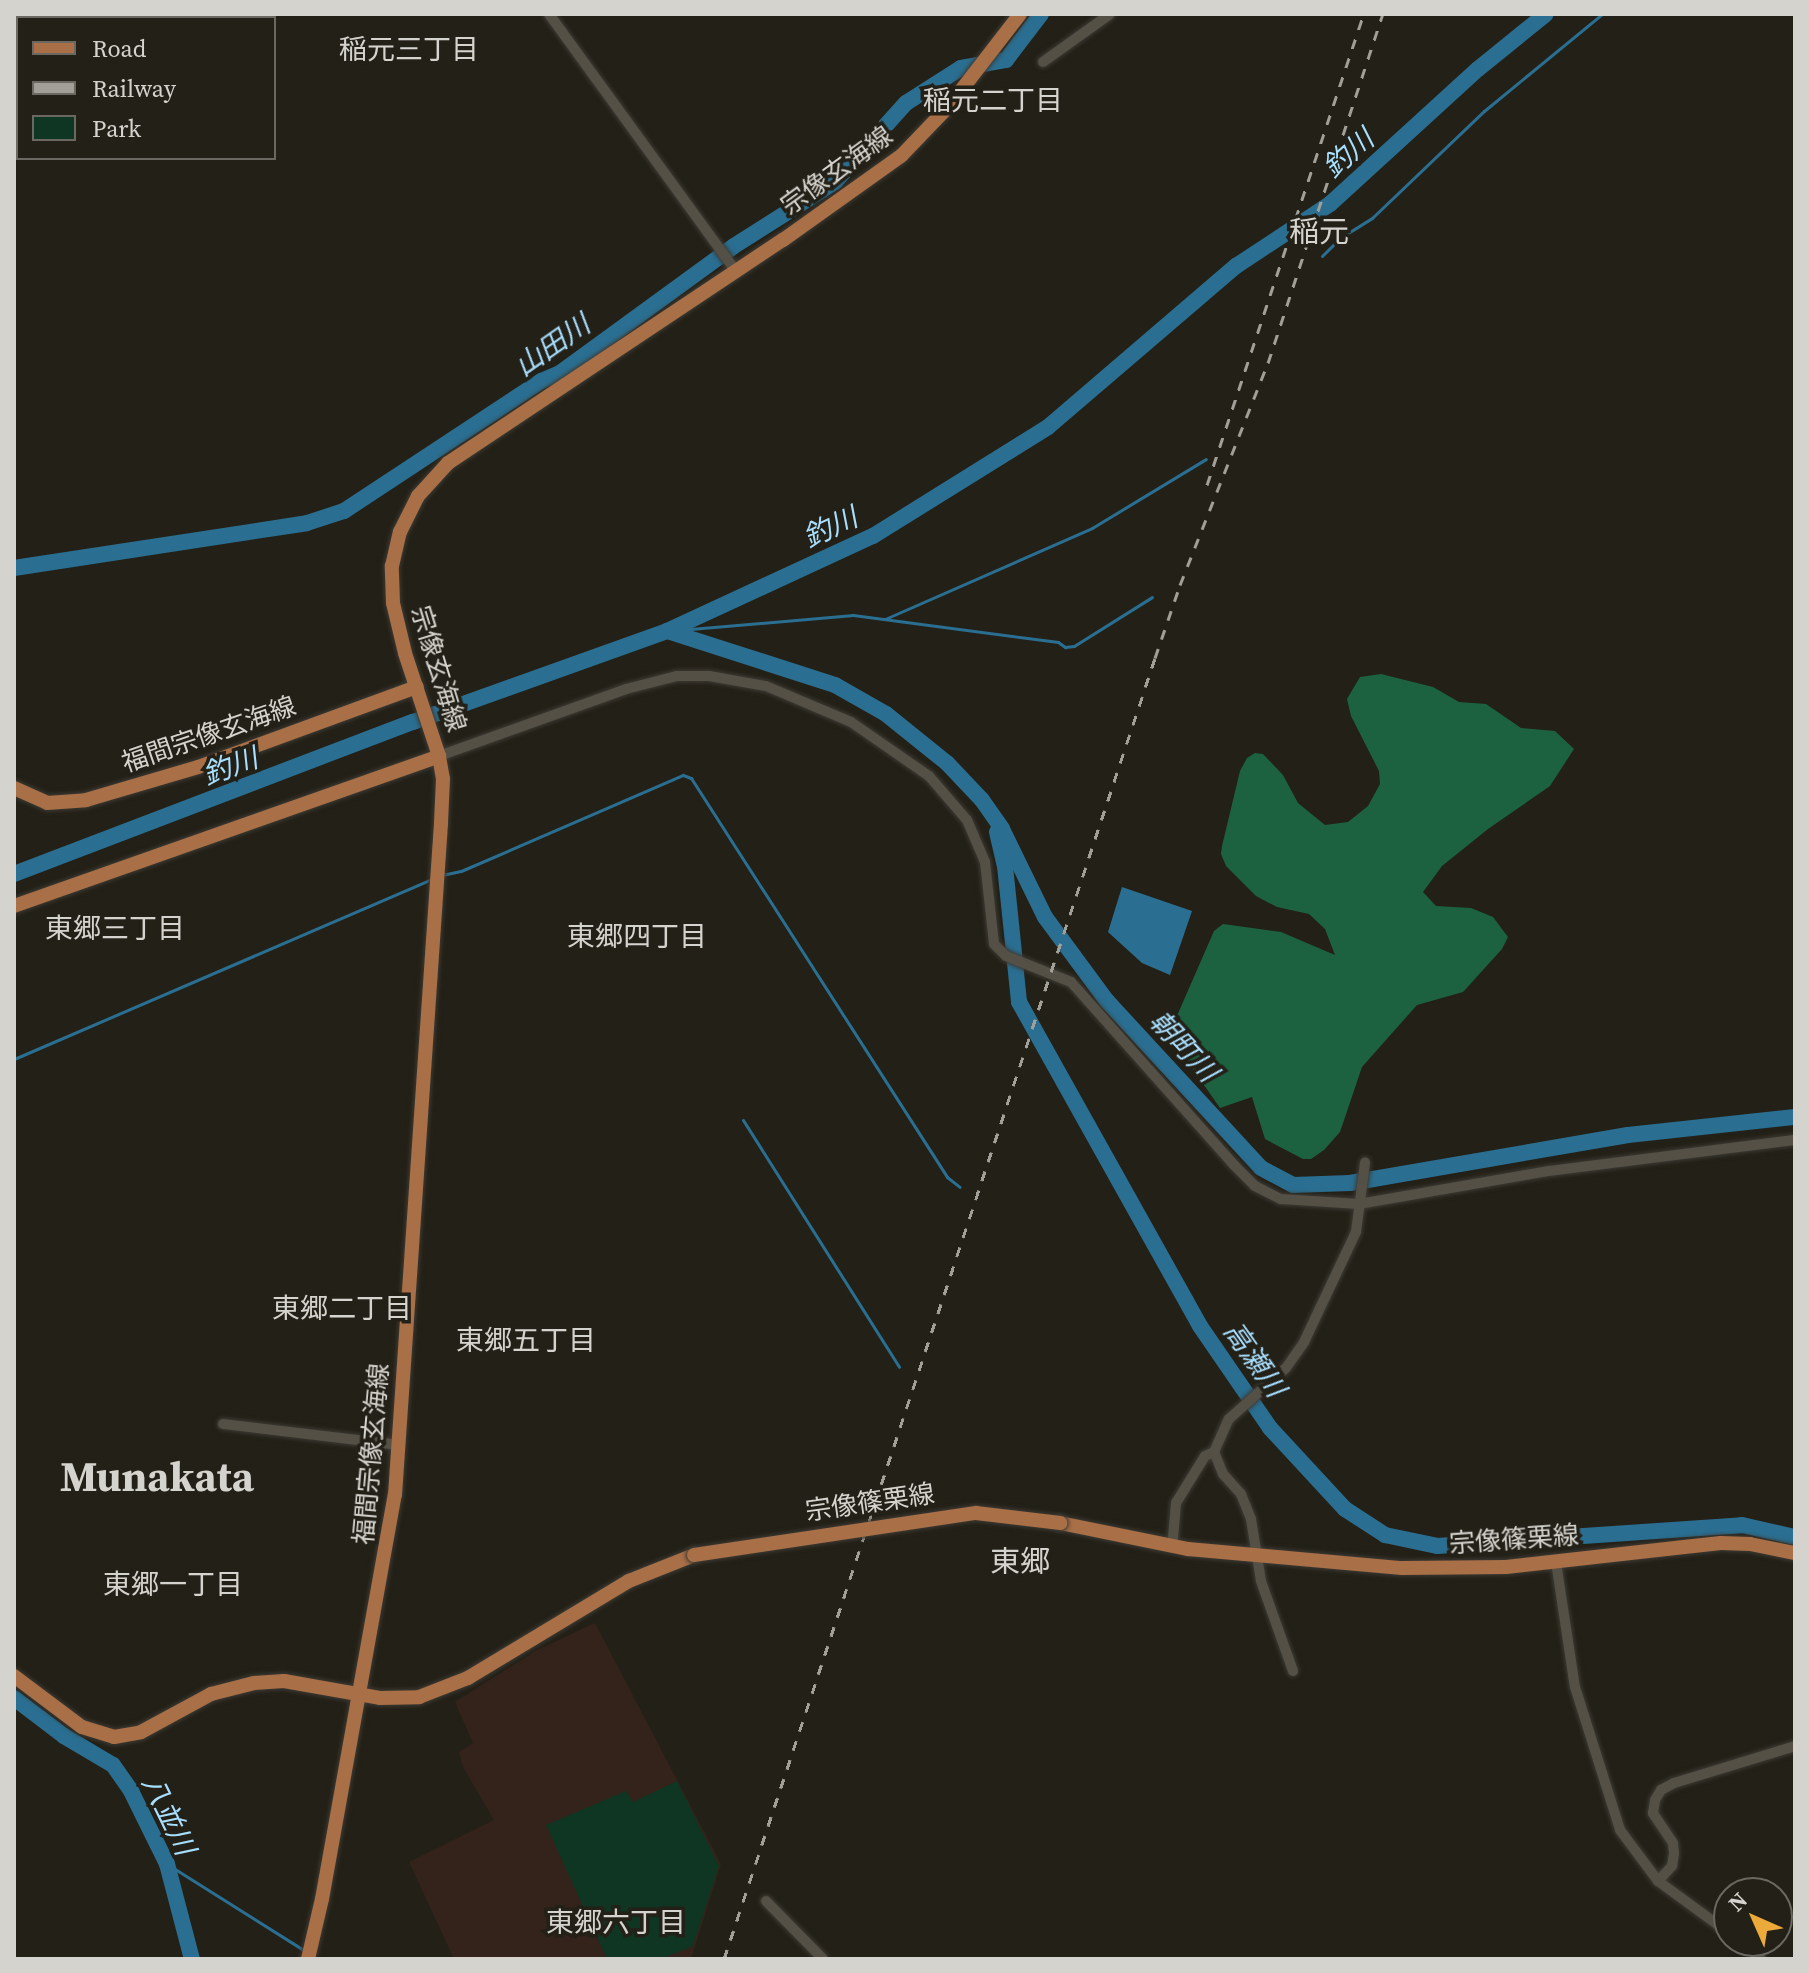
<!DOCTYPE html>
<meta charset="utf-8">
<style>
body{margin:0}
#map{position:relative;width:1809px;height:1973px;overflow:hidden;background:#232017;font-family:"Source Serif 4","Noto Sans JP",serif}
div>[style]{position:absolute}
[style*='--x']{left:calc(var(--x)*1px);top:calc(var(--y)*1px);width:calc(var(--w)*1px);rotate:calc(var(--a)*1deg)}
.education>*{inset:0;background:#34231b}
.green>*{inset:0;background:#0e3622}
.forest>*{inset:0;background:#1c6240}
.water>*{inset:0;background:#2a6f92}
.stream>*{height:3px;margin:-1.5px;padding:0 1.5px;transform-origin:1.5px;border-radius:1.5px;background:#2a6f92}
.river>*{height:16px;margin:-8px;padding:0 8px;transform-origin:8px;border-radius:8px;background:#2a6f92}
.roads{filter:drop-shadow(0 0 2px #3c3a34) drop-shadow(0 0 2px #3c3a34)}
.tertiary>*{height:10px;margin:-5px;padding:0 5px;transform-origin:5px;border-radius:5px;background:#545046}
.primary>*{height:14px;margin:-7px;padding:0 7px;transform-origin:7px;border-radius:7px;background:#a96f46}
.rail>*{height:3px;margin-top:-1.5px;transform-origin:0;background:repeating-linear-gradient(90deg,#a19f98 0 10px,transparent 0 20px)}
.bridges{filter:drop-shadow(0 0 2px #3c3a34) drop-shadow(0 0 2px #3c3a34)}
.primary-bridge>*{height:14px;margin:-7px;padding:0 7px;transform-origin:7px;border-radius:7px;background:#a96f46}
span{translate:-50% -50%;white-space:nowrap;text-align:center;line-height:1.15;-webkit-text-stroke:7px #232017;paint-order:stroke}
.street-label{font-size:26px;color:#d5d3cd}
.neighbourhood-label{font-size:28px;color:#d5d3cd}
.water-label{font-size:28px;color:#a8defe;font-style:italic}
.quarter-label{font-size:30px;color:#d5d3cd}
.town-label{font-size:42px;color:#d5d3cd;font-weight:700}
.frame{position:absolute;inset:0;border:16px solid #d5d3cd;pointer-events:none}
.legend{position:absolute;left:16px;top:16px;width:260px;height:144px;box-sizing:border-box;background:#232017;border:2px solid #6a6860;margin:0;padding:10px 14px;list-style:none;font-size:24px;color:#d5d3cd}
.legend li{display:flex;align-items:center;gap:16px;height:40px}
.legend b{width:40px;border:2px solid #6a6860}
.north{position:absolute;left:1713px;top:1877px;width:80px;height:80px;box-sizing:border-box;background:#232017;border:2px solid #6a6860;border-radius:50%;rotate:315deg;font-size:22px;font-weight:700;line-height:32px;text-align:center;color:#d5d3cd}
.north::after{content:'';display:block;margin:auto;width:28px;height:36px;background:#ebaa39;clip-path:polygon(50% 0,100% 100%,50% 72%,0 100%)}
</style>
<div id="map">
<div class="education">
<div style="clip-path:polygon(595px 1623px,721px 1864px,691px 1959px,454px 1959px,409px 1862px,494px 1820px,463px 1767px,459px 1752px,473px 1743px,455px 1702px,537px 1650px)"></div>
</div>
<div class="green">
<div style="clip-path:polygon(677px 1781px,719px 1866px,693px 1946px,661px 1959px,607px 1959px,546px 1825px,626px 1791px,633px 1802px)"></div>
</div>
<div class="forest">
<div style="clip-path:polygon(14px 14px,112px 14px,116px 18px,18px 18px,18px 129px,14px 129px)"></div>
<div style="clip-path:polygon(1381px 674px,1433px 687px,1459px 702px,1486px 704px,1521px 728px,1555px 731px,1574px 749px,1550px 786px,1488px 829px,1442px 866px,1423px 892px,1436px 906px,1471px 908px,1493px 917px,1508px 937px,1502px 949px,1463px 992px,1417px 1005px,1362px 1067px,1340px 1132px,1324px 1150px,1311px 1159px,1303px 1159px,1265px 1139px,1252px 1097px,1220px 1108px,1176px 1045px,1173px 1025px,1214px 931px,1223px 924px,1281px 932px,1335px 955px,1325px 929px,1309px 914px,1277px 907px,1256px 896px,1226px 866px,1221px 854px,1222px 846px,1240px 771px,1247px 758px,1255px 753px,1263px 754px,1283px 775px,1298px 803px,1325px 825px,1348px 822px,1368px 806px,1380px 784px,1379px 771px,1351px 716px,1347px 699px,1360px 677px)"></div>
</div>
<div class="water">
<div style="clip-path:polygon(1122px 887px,1192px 911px,1170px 975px,1142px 963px,1108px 932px)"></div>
</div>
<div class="stream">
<div style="--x:1322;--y:256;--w:25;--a:-45"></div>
<div style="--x:1340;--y:238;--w:38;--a:-32"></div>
<div style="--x:1372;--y:218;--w:155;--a:-43.7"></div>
<div style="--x:1484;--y:111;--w:153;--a:-39.4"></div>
<div style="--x:885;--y:619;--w:226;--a:-23.7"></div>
<div style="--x:1092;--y:528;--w:133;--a:-31.2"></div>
<div style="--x:667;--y:631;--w:187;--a:-4.9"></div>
<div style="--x:853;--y:615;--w:207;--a:7.5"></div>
<div style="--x:1058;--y:642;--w:9;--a:36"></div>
<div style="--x:1065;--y:647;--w:9;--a:-6"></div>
<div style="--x:1074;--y:646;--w:92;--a:-32.1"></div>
<div style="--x:442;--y:875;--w:19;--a:-12"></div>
<div style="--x:461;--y:871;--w:242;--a:-23.4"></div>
<div style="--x:683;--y:775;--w:9;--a:21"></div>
<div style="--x:691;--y:778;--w:474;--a:57.3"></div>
<div style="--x:947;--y:1177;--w:16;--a:38"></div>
<div style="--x:14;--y:1059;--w:454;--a:-23.3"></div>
<div style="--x:743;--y:1120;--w:292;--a:57.7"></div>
<div style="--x:167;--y:1864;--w:163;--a:32.2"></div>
</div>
<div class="river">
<div style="--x:14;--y:568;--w:296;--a:-8.7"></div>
<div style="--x:307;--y:523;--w:39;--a:-18"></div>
<div style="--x:344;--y:511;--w:236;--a:-33.4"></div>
<div style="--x:541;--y:381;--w:21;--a:-23"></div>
<div style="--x:560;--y:373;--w:215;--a:-36.1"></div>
<div style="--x:734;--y:246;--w:120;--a:-32.4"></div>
<div style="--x:835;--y:182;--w:106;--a:-48.1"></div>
<div style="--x:906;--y:103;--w:65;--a:-32.5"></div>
<div style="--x:961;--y:68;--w:46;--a:-10.1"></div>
<div style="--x:1006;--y:60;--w:58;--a:-52.7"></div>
<div style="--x:667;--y:631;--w:176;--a:17.8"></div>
<div style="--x:835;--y:685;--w:59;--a:29.6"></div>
<div style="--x:886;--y:714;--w:78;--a:38.8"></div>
<div style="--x:947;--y:763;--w:51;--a:46.6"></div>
<div style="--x:982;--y:800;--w:35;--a:55"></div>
<div style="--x:1002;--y:829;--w:98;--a:64"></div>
<div style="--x:1045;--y:917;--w:104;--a:53.6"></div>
<div style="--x:1107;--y:1001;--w:227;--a:47.3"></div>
<div style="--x:1261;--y:1168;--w:36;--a:28"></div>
<div style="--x:1293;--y:1185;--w:57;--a:-2"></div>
<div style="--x:1350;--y:1183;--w:282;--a:-9.8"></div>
<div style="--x:1628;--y:1135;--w:168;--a:-6.2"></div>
<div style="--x:997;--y:832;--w:35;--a:77"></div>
<div style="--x:1005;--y:866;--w:137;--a:84.1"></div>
<div style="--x:1019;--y:1002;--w:371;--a:60.8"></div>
<div style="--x:1200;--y:1326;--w:124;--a:55.5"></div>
<div style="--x:1270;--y:1428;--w:110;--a:47.2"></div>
<div style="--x:1345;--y:1509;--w:48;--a:33"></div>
<div style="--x:1385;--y:1535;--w:53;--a:11.9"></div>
<div style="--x:1437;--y:1546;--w:306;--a:-3.9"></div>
<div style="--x:1742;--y:1525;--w:54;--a:12.8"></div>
<div style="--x:14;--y:874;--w:427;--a:-20.9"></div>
<div style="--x:413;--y:722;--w:270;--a:-19.7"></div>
<div style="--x:667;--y:631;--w:227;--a:-24.8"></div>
<div style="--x:873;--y:536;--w:206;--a:-31.9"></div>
<div style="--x:1048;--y:427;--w:248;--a:-40.6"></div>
<div style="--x:1236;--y:266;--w:113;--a:-33.4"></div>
<div style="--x:1330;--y:204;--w:200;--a:-42.4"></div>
<div style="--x:1478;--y:69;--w:87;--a:-39"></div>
<div style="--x:14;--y:1698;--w:63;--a:37.2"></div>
<div style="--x:64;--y:1736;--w:57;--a:30.6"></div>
<div style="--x:113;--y:1765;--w:32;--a:55"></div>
<div style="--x:131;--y:1791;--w:81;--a:63.7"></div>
<div style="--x:167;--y:1864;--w:98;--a:75.3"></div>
</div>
<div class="roads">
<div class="tertiary">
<div style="--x:549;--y:14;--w:318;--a:54"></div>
<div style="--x:1043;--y:62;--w:82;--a:-35.6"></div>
<div style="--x:439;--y:756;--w:199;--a:-19.7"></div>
<div style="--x:626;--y:689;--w:53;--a:-14.3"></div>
<div style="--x:677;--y:676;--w:32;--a:0"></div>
<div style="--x:709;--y:676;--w:58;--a:10"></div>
<div style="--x:766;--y:686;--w:92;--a:23"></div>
<div style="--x:851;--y:722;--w:95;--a:34.7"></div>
<div style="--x:929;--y:776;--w:58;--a:49.2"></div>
<div style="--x:967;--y:820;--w:46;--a:66.8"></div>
<div style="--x:985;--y:862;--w:82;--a:83.7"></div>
<div style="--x:994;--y:944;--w:17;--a:45"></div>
<div style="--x:1006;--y:956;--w:70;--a:21.8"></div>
<div style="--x:1071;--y:982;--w:245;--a:48.3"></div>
<div style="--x:1234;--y:1165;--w:30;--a:45"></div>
<div style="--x:1255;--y:1186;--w:29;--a:27"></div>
<div style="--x:1281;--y:1199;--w:78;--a:3.7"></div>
<div style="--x:1359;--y:1204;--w:193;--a:-9.9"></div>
<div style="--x:1549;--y:1171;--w:248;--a:-7.2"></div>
<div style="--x:223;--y:1424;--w:177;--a:6.8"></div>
<div style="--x:1173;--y:1538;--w:35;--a:-85"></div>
<div style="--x:1176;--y:1503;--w:55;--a:-58.3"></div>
<div style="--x:1205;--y:1456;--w:10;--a:-24"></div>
<div style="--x:1556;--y:1562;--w:126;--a:81.4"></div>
<div style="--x:1575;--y:1687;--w:150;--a:72.5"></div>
<div style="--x:1620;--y:1830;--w:64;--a:53.3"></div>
<div style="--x:1658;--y:1881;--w:88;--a:36.2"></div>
<div style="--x:1293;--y:1671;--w:96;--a:-109.6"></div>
<div style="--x:1261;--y:1581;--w:63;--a:-99.2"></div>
<div style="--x:1251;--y:1519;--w:27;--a:-112"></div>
<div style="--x:1241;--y:1494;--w:27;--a:-132"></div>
<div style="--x:1223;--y:1474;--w:24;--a:-112"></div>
<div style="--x:1214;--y:1452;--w:36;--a:-66"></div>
<div style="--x:1229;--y:1419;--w:76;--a:-41.8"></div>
<div style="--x:1286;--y:1368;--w:32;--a:-55"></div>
<div style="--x:1304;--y:1342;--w:122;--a:-64.7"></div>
<div style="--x:1356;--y:1232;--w:70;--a:-82.6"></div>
<div style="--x:1658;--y:1881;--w:21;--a:-47"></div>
<div style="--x:1672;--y:1866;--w:13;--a:-81"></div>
<div style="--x:1674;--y:1853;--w:10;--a:-96"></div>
<div style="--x:1673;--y:1843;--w:36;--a:-124"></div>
<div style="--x:1653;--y:1813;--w:13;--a:-81"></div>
<div style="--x:1655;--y:1800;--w:12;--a:-59"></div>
<div style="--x:1661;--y:1790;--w:15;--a:-28"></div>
<div style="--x:1674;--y:1783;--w:127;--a:-17"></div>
<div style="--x:766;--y:1901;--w:81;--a:45.5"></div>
<div style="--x:1739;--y:1941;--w:28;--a:39"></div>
</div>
<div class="primary">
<div style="--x:14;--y:788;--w:36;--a:24"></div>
<div style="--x:47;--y:803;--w:39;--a:-4"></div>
<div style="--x:86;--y:800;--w:117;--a:-16.4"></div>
<div style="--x:198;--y:767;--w:233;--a:-20.1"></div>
<div style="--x:14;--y:906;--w:451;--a:-19.4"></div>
<div style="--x:1060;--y:1523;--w:131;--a:11.5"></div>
<div style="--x:1188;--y:1549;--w:215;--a:5.1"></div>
<div style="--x:1402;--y:1568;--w:104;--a:-0.6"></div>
<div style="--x:1506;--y:1567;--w:216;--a:-6.4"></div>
<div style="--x:1721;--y:1543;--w:29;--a:2"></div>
<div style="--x:1750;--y:1544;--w:46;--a:11.3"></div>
<div style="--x:14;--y:1676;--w:85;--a:36.9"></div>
<div style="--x:82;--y:1727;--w:34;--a:17"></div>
<div style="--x:114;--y:1737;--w:27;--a:-10"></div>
<div style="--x:141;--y:1732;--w:80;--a:-28.5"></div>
<div style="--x:211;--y:1694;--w:44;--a:-14.3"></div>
<div style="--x:254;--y:1683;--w:30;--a:-4"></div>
<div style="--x:284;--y:1681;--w:97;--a:10"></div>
<div style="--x:380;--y:1698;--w:39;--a:-1"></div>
<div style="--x:419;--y:1697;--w:53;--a:-21.2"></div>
<div style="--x:468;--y:1678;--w:188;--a:-31.1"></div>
<div style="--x:629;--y:1581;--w:70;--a:-21.8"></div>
<div style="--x:308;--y:1959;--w:62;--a:-76.9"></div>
<div style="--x:322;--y:1899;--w:411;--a:-79.8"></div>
<div style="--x:395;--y:1495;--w:674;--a:-86.08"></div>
<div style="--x:441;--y:823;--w:44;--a:-87.4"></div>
<div style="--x:443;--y:779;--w:23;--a:-100"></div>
<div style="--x:439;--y:756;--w:108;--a:-108.3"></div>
<div style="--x:405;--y:653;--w:51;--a:-103.5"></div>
<div style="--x:393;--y:603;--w:37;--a:-92"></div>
<div style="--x:392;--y:566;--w:35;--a:-77"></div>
<div style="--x:400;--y:532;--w:40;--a:-63.4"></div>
<div style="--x:418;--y:496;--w:45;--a:-47.7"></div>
<div style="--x:448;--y:463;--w:402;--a:-33.7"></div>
<div style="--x:783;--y:240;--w:146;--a:-35.5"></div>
<div style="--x:902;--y:155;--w:68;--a:-46.2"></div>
<div style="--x:949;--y:106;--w:116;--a:-52.3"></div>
</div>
</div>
<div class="rail">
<div style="--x:1207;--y:485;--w:496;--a:-71.6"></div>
<div style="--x:724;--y:1959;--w:1371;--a:-71.67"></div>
<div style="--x:1155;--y:658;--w:77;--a:-71.1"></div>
<div style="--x:1180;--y:585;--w:239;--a:-68.4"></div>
<div style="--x:1268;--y:363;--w:367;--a:-71.8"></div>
</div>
<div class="bridges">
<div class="primary-bridge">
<div style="--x:694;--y:1555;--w:285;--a:-8.5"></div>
<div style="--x:976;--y:1513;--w:85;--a:6.8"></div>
</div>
</div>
<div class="street-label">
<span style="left:837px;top:171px;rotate:-36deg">宗像玄海線</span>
<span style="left:438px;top:669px;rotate:73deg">宗像玄海線</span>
<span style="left:209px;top:735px;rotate:-19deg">福間宗像玄海線</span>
<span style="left:372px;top:1454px;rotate:-85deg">福間宗像玄海線</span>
<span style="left:870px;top:1503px;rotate:-8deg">宗像篠栗線</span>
<span style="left:1514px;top:1540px;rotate:-4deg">宗像篠栗線</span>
</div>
<div class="neighbourhood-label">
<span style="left:409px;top:49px">稲元三丁目</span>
<span style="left:993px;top:100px">稲元二丁目</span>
<span style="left:115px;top:928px">東郷三丁目</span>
<span style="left:637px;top:936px">東郷四丁目</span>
<span style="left:342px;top:1308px">東郷二丁目</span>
<span style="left:526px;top:1340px">東郷五丁目</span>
<span style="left:173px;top:1584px">東郷一丁目</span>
<span style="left:616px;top:1922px">東郷六丁目</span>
</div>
<div class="water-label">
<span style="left:1348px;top:153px;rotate:-41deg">釣川</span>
<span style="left:552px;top:345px;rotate:-35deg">山田川</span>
<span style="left:830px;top:527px;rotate:-25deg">釣川</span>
<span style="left:230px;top:766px;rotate:-20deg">釣川</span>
<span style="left:1184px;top:1046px;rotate:47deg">朝町川</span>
<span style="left:1255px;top:1359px;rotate:55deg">高瀬川</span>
<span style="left:169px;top:1815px;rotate:64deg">八並川</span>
</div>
<div class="quarter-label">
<span style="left:1319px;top:232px">稲元</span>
<span style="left:1020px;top:1562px">東郷</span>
</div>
<div class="town-label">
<span style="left:157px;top:1476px">Munakata</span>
</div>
<div class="frame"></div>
<ul class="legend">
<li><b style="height:10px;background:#a96f46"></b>Road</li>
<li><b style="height:10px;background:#a19f98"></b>Railway</li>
<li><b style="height:22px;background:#0e3622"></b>Park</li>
</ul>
<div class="north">N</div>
</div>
